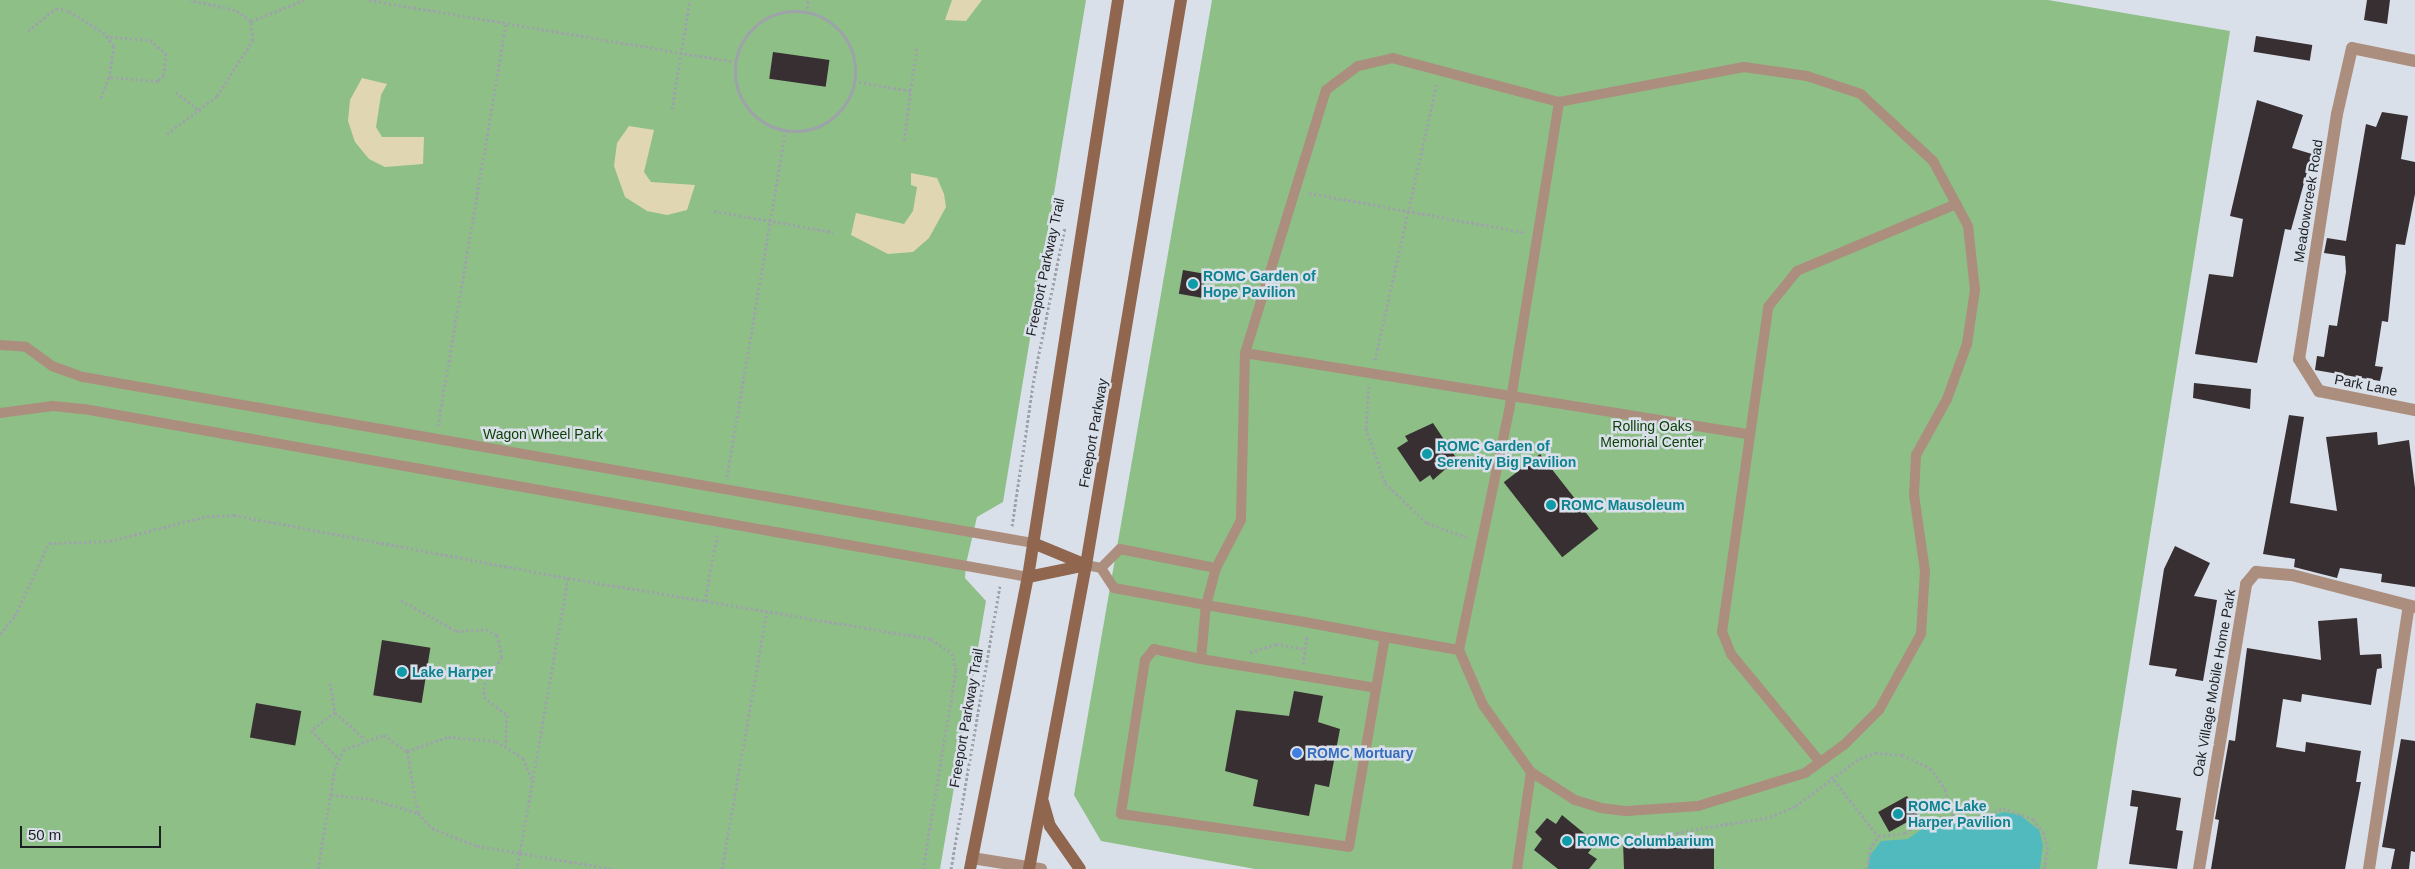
<!DOCTYPE html>
<style>
body{margin:0}
#map{position:relative;width:2415px;height:869px;overflow:hidden;background:#dae0ea;font-family:Arial,sans-serif}
div>[style]{position:absolute}
[style*='--x']{left:calc(var(--x)*1px);top:calc(var(--y)*1px);width:calc(var(--w)*1px);rotate:calc(var(--a)*1deg)}
.green>*{inset:0;background:#8ebf87}
.sand>*{inset:0;background:#e0d7b2}
.water>*{inset:0;background:#51babf}
.building>*{inset:0;background:#382f33;transform-origin:0 0}
.path>*{height:3px;margin-top:-1.5px;transform-origin:0;background:repeating-linear-gradient(90deg,#9ea3aa 0 2.5px,transparent 0 5px)}
.path>.ring{margin:-1.5px;padding:0;box-sizing:content-box;background:none;border:3px solid #9ea3aa;border-radius:50%}
.lane>*{height:10px;margin:-5px;padding:0 5px;transform-origin:5px;border-radius:5px;background:#ac8e7e}
.street>*{height:12px;margin:-6px;padding:0 6px;transform-origin:6px;border-radius:6px;background:#ac8e7e}
.secondary>*{height:12px;margin:-6px;padding:0 6px;transform-origin:6px;border-radius:6px;background:#90664f}
.dots>*{width:14px;height:14px;translate:-50% -50%;box-sizing:border-box;border:2px solid #dae0ea;border-radius:50%}
span{translate:-50% -50%;white-space:nowrap;text-align:center;line-height:1.15;-webkit-text-stroke:5px #dae0ea;paint-order:stroke}
.street-label{font-size:14px;color:#1d2023}
.culture-label{font-size:14px;color:#0d838f;font-weight:700}
.left{translate:0 -50%;text-align:left}
.park-label{font-size:14px;color:#0e4107}
.shop-label{font-size:14px;color:#366cbe;font-weight:700}
.scale{position:absolute;left:20px;top:826px;width:141px;height:22px;box-sizing:border-box;border:2px solid #1d2023;border-top:0;padding-left:6px;font-size:15px;line-height:18px;white-space:nowrap;color:#1d2023;-webkit-text-stroke:4px #dae0ea;paint-order:stroke}
</style>
<div id="map">
<div class="green">
<div style="clip-path:polygon(0 0,1086px 0,1003px 502px,977px 517px,966px 564px,965px 578px,986px 601px,940px 869px,0 869px)"></div>
<div style="clip-path:polygon(1212px 0,2048px 0,2230px 31px,2097px 869px,1255px 869px,1101px 841px,1074px 795px)"></div>
</div>
<div class="sand">
<div style="clip-path:polygon(952px 0,982px 0,966px 21px,945px 20px)"></div>
<div style="clip-path:polygon(362px 78px,387px 84px,381px 95px,376px 127px,382px 137px,424px 137px,423px 164px,385px 167px,369px 159px,355px 142px,348px 121px,350px 100px)"></div>
<div style="clip-path:polygon(629px 126px,654px 130px,644px 172px,651px 182px,695px 185px,687px 210px,667px 215px,647px 211px,625px 197px,614px 166px,617px 143px)"></div>
<div style="clip-path:polygon(911px 173px,937px 178px,944px 194px,946px 207px,929px 238px,913px 252px,888px 254px,851px 235px,856px 213px,904px 224px,913px 211px,917px 187px,911px 185px)"></div>
</div>
<div class="water">
<div style="clip-path:polygon(2004px 812px,2020px 815px,2039px 830px,2043px 845px,2040px 869px,1868px 869px,1869px 857px,1881px 841px,1908px 839px,1931px 822px,1968px 823px)"></div>
</div>
<div class="building">
<div style="clip-path:polygon(2367px 0,2390px 0,2387px 24px,2364px 20px)"></div>
<div style="left:2256px;top:36px;width:57px;height:16px;rotate:9deg"></div>
<div style="left:773px;top:52px;width:57px;height:27px;rotate:8deg"></div>
<div style="clip-path:polygon(2257px 100px,2303px 115px,2292px 148px,2312px 154px,2291px 230px,2285px 229px,2257px 363px,2195px 354px,2209px 274px,2233px 277px,2243px 219px,2230px 216px)"></div>
<div style="clip-path:polygon(2382px 112px,2408px 116px,2401px 159px,2415px 162px,2415px 194px,2405px 245px,2396px 244px,2388px 322px,2382px 321px,2375px 366px,2383px 367px,2380px 381px,2315px 370px,2317px 356px,2324px 357px,2329px 325px,2337px 326px,2346px 272px,2345px 256px,2324px 253px,2327px 238px,2346px 241px,2366px 124px,2376px 127px)"></div>
<div style="left:1183px;top:270px;width:23px;height:24px;rotate:10deg"></div>
<div style="clip-path:polygon(2194px 383px,2251px 389px,2250px 409px,2193px 398px)"></div>
<div style="clip-path:polygon(2289px 415px,2304px 417px,2290px 503px,2337px 511px,2326px 437px,2377px 432px,2378px 445px,2409px 440px,2415px 488px,2415px 587px,2381px 582px,2382px 574px,2340px 568px,2337px 578px,2294px 567px,2295px 559px,2263px 554px)"></div>
<div style="clip-path:polygon(1433px 423px,1457px 459px,1433px 480px,1430px 475px,1420px 482px,1397px 448px,1408px 441px,1405px 436px)"></div>
<div style="left:1540px;top:454px;width:95px;height:46px;rotate:52deg"></div>
<div style="clip-path:polygon(2175px 546px,2210px 563px,2194px 596px,2217px 600px,2203px 681px,2175px 676px,2177px 669px,2149px 665px,2164px 569px)"></div>
<div style="clip-path:polygon(2357px 618px,2360px 655px,2381px 654px,2382px 668px,2377px 669px,2371px 705px,2302px 694px,2301px 702px,2283px 699px,2276px 747px,2305px 752px,2306px 742px,2361px 751px,2356px 782px,2361px 782px,2345px 869px,2211px 869px,2219px 820px,2215px 819px,2229px 740px,2235px 741px,2247px 648px,2321px 660px,2318px 621px)"></div>
<div style="left:382px;top:640px;width:49px;height:56px;rotate:9deg"></div>
<div style="clip-path:polygon(1294px 691px,1323px 696px,1318px 722px,1340px 729px,1329px 787px,1315px 784px,1309px 816px,1253px 806px,1258px 780px,1225px 771px,1236px 710px,1289px 716px)"></div>
<div style="left:256px;top:703px;width:46px;height:35px;rotate:10deg"></div>
<div style="clip-path:polygon(2401px 739px,2415px 741px,2415px 852px,2411px 851px,2409px 869px,2391px 869px,2395px 849px,2382px 847px)"></div>
<div style="clip-path:polygon(2132px 790px,2181px 798px,2176px 830px,2183px 831px,2177px 869px,2129px 864px,2138px 807px,2130px 806px)"></div>
<div style="left:1907px;top:796px;width:23px;height:33px;rotate:61deg"></div>
<div style="clip-path:polygon(1562px 815px,1596px 843px,1588px 853px,1597px 859px,1589px 869px,1558px 869px,1534px 850px,1542px 839px,1535px 832px,1547px 818px,1556px 824px)"></div>
<div style="clip-path:polygon(1664px 841px,1664px 848px,1714px 847px,1714px 869px,1624px 869px,1623px 842px)"></div>
</div>
<div class="path">
<div style="--x:369;--y:0;--w:372;--a:9.6"></div>
<div class="ring" style="left:735px;top:11px;width:117px;height:117px"></div>
<div style="--x:806;--y:13;--w:13;--a:-81"></div>
<div style="--x:251;--y:21;--w:57;--a:-21.6"></div>
<div style="--x:28;--y:31;--w:36;--a:-39"></div>
<div style="--x:56;--y:8;--w:13;--a:13"></div>
<div style="--x:69;--y:11;--w:49;--a:32.4"></div>
<div style="--x:110;--y:37;--w:40;--a:4.3"></div>
<div style="--x:150;--y:40;--w:21;--a:39"></div>
<div style="--x:166;--y:53;--w:22;--a:95"></div>
<div style="--x:164;--y:75;--w:8;--a:135"></div>
<div style="--x:158;--y:81;--w:49;--a:-175.3"></div>
<div style="--x:109;--y:77;--w:24;--a:112"></div>
<div style="--x:106;--y:36;--w:13;--a:51"></div>
<div style="--x:114;--y:46;--w:31;--a:99"></div>
<div style="--x:854;--y:81;--w:59;--a:9.8"></div>
<div style="--x:176;--y:92;--w:31;--a:38"></div>
<div style="--x:672;--y:109;--w:110;--a:-80.6"></div>
<div style="--x:167;--y:134;--w:63;--a:-37.2"></div>
<div style="--x:217;--y:96;--w:67;--a:-57.3"></div>
<div style="--x:253;--y:40;--w:19;--a:-96"></div>
<div style="--x:251;--y:21;--w:19;--a:-145"></div>
<div style="--x:235;--y:10;--w:46;--a:-167.5"></div>
<div style="--x:904;--y:140;--w:95;--a:-82.1"></div>
<div style="--x:1309;--y:193;--w:219;--a:10.3"></div>
<div style="--x:714;--y:211;--w:121;--a:10"></div>
<div style="--x:1375;--y:360;--w:284;--a:-77.4"></div>
<div style="--x:1369;--y:386;--w:42;--a:94.1"></div>
<div style="--x:1366;--y:428;--w:58;--a:70.9"></div>
<div style="--x:1385;--y:483;--w:58;--a:43.6"></div>
<div style="--x:1427;--y:523;--w:45;--a:19.7"></div>
<div style="--x:438;--y:426;--w:408;--a:-80.4"></div>
<div style="--x:727;--y:477;--w:352;--a:-80.4"></div>
<div style="--x:1012;--y:526;--w:150;--a:-81.5"></div>
<div style="--x:1034;--y:378;--w:154;--a:-78.4"></div>
<div style="--x:568;--y:578;--w:279;--a:99.9"></div>
<div style="--x:520;--y:853;--w:94;--a:9.8"></div>
<div style="--x:401;--y:600;--w:63;--a:29.4"></div>
<div style="--x:456;--y:631;--w:30;--a:-4"></div>
<div style="--x:486;--y:629;--w:13;--a:29"></div>
<div style="--x:497;--y:635;--w:23;--a:77"></div>
<div style="--x:502;--y:657;--w:30;--a:124"></div>
<div style="--x:485;--y:682;--w:15;--a:94"></div>
<div style="--x:484;--y:697;--w:29;--a:38"></div>
<div style="--x:507;--y:715;--w:31;--a:92"></div>
<div style="--x:705;--y:601;--w:67;--a:-79.7"></div>
<div style="--x:0;--y:634;--w:23;--a:-50"></div>
<div style="--x:15;--y:616;--w:81;--a:-65"></div>
<div style="--x:49;--y:543;--w:61;--a:-1.9"></div>
<div style="--x:110;--y:541;--w:100;--a:-14.5"></div>
<div style="--x:207;--y:516;--w:27;--a:-2"></div>
<div style="--x:234;--y:515;--w:340;--a:10.7"></div>
<div style="--x:568;--y:578;--w:368;--a:9.5"></div>
<div style="--x:931;--y:639;--w:25;--a:34"></div>
<div style="--x:952;--y:653;--w:17;--a:77"></div>
<div style="--x:956;--y:670;--w:202;--a:99.4"></div>
<div style="--x:1250;--y:652;--w:27;--a:-17"></div>
<div style="--x:1276;--y:644;--w:27;--a:10"></div>
<div style="--x:1303;--y:664;--w:29;--a:-82"></div>
<div style="--x:330;--y:683;--w:29;--a:80"></div>
<div style="--x:335;--y:712;--w:40;--a:42"></div>
<div style="--x:335;--y:712;--w:30;--a:143"></div>
<div style="--x:311;--y:730;--w:40;--a:46"></div>
<div style="--x:407;--y:751;--w:43;--a:-18.9"></div>
<div style="--x:448;--y:737;--w:48;--a:4.8"></div>
<div style="--x:496;--y:741;--w:32;--a:32"></div>
<div style="--x:523;--y:758;--w:23;--a:67"></div>
<div style="--x:1831;--y:776;--w:76;--a:51.9"></div>
<div style="--x:331;--y:795;--w:40;--a:5.7"></div>
<div style="--x:371;--y:799;--w:49;--a:16.6"></div>
<div style="--x:1878;--y:836;--w:27;--a:-6"></div>
<div style="--x:1905;--y:833;--w:27;--a:-34"></div>
<div style="--x:1927;--y:818;--w:53;--a:-1.1"></div>
<div style="--x:1980;--y:817;--w:25;--a:-21"></div>
<div style="--x:2003;--y:808;--w:32;--a:20"></div>
<div style="--x:2033;--y:819;--w:16;--a:52"></div>
<div style="--x:2043;--y:832;--w:16;--a:72"></div>
<div style="--x:2048;--y:847;--w:22;--a:100"></div>
<div style="--x:1607;--y:844;--w:165;--a:-9.4"></div>
<div style="--x:1770;--y:817;--w:28;--a:-23"></div>
<div style="--x:1796;--y:806;--w:80;--a:-36.9"></div>
<div style="--x:1860;--y:758;--w:16;--a:-18"></div>
<div style="--x:1875;--y:753;--w:27;--a:4"></div>
<div style="--x:1902;--y:755;--w:31;--a:25"></div>
<div style="--x:1930;--y:768;--w:26;--a:54"></div>
<div style="--x:1945;--y:789;--w:31;--a:73"></div>
<div style="--x:318;--y:869;--w:101;--a:-80.4"></div>
<div style="--x:335;--y:769;--w:21;--a:-67"></div>
<div style="--x:343;--y:750;--w:44;--a:-20.1"></div>
<div style="--x:384;--y:735;--w:28;--a:35"></div>
<div style="--x:407;--y:751;--w:63;--a:79.9"></div>
<div style="--x:418;--y:813;--w:21;--a:47"></div>
<div style="--x:432;--y:828;--w:48;--a:21.8"></div>
<div style="--x:477;--y:846;--w:44;--a:9.2"></div>
<div style="--x:520;--y:853;--w:16;--a:101"></div>
<div style="--x:722;--y:869;--w:262;--a:-80.1"></div>
<div style="--x:951;--y:869;--w:287;--a:-80.2"></div>
<div style="--x:1867;--y:869;--w:20;--a:-81"></div>
<div style="--x:1870;--y:849;--w:15;--a:-58"></div>
</div>
<div class="lane">
<div style="--x:0;--y:345;--w:26;--a:4"></div>
<div style="--x:26;--y:347;--w:32;--a:36"></div>
<div style="--x:52;--y:366;--w:33;--a:20"></div>
<div style="--x:83;--y:377;--w:964;--a:9.91"></div>
<div style="--x:1245;--y:353;--w:508;--a:9.17"></div>
<div style="--x:0;--y:413;--w:53;--a:-7.5"></div>
<div style="--x:53;--y:406;--w:31;--a:6"></div>
<div style="--x:84;--y:409;--w:959;--a:10.09"></div>
<div style="--x:1086;--y:565;--w:15;--a:11"></div>
<div style="--x:1101;--y:568;--w:24;--a:57"></div>
<div style="--x:1114;--y:588;--w:94;--a:10.5"></div>
<div style="--x:1206;--y:605;--w:106;--a:9.8"></div>
<div style="--x:1310;--y:623;--w:76;--a:10.6"></div>
<div style="--x:1385;--y:637;--w:75;--a:10"></div>
<div style="--x:1459;--y:650;--w:250;--a:-78.2"></div>
<div style="--x:1510;--y:405;--w:307;--a:-80.8"></div>
<div style="--x:1559;--y:102;--w:172;--a:-165.2"></div>
<div style="--x:1393;--y:58;--w:36;--a:167"></div>
<div style="--x:1358;--y:66;--w:40;--a:143"></div>
<div style="--x:1326;--y:90;--w:275;--a:107.1"></div>
<div style="--x:1245;--y:353;--w:167;--a:91.4"></div>
<div style="--x:1241;--y:520;--w:54;--a:117.5"></div>
<div style="--x:1216;--y:568;--w:38;--a:105"></div>
<div style="--x:1206;--y:605;--w:54;--a:95.3"></div>
<div style="--x:1201;--y:659;--w:48;--a:-168"></div>
<div style="--x:1154;--y:649;--w:14;--a:129"></div>
<div style="--x:1145;--y:660;--w:156;--a:98.9"></div>
<div style="--x:1121;--y:814;--w:230;--a:8.2"></div>
<div style="--x:1349;--y:847;--w:213;--a:-80.3"></div>
<div style="--x:1101;--y:568;--w:27;--a:-45"></div>
<div style="--x:1120;--y:549;--w:98;--a:11.2"></div>
<div style="--x:1459;--y:650;--w:60;--a:66.4"></div>
<div style="--x:1483;--y:705;--w:82;--a:54.4"></div>
<div style="--x:1531;--y:772;--w:98;--a:98.2"></div>
<div style="--x:1201;--y:659;--w:177;--a:9.4"></div>
<div style="--x:1820;--y:762;--w:140;--a:-129.5"></div>
<div style="--x:1731;--y:654;--w:24;--a:-112"></div>
<div style="--x:1722;--y:632;--w:328;--a:-81.9"></div>
<div style="--x:1768;--y:307;--w:46;--a:-51.1"></div>
<div style="--x:1797;--y:271;--w:173;--a:-22.8"></div>
<div style="--x:1531;--y:772;--w:52;--a:32.5"></div>
<div style="--x:1575;--y:800;--w:27;--a:17"></div>
<div style="--x:1601;--y:808;--w:26;--a:7"></div>
<div style="--x:1627;--y:811;--w:71;--a:-4"></div>
<div style="--x:1698;--y:806;--w:112;--a:-17.1"></div>
<div style="--x:1805;--y:773;--w:49;--a:-35.9"></div>
<div style="--x:1845;--y:744;--w:48;--a:-45"></div>
<div style="--x:1879;--y:710;--w:87;--a:-61.1"></div>
<div style="--x:1921;--y:634;--w:63;--a:-86.4"></div>
<div style="--x:1925;--y:571;--w:77;--a:-98.2"></div>
<div style="--x:1914;--y:495;--w:40;--a:-87.1"></div>
<div style="--x:1916;--y:455;--w:64;--a:-61"></div>
<div style="--x:1947;--y:399;--w:59;--a:-70"></div>
<div style="--x:1967;--y:344;--w:55;--a:-81.6"></div>
<div style="--x:1975;--y:290;--w:64;--a:-96.2"></div>
<div style="--x:1968;--y:226;--w:74;--a:-118.3"></div>
<div style="--x:1933;--y:161;--w:98;--a:-137.1"></div>
<div style="--x:1861;--y:94;--w:57;--a:-161.6"></div>
<div style="--x:1807;--y:76;--w:64;--a:-171.9"></div>
<div style="--x:1744;--y:67;--w:188;--a:169.3"></div>
</div>
<div class="street">
<div style="--x:2415;--y:61;--w:64;--a:-168.3"></div>
<div style="--x:2352;--y:48;--w:68;--a:102.8"></div>
<div style="--x:2337;--y:114;--w:248;--a:98.8"></div>
<div style="--x:2299;--y:359;--w:38;--a:58"></div>
<div style="--x:2319;--y:391;--w:98;--a:11.2"></div>
<div style="--x:972;--y:858;--w:70;--a:9.1"></div>
<div style="--x:2199;--y:869;--w:289;--a:-80.6"></div>
<div style="--x:2246;--y:584;--w:16;--a:-50"></div>
<div style="--x:2256;--y:572;--w:36;--a:5"></div>
<div style="--x:2292;--y:575;--w:127;--a:14.6"></div>
<div style="--x:2369;--y:869;--w:266;--a:-81.4"></div>
</div>
<div class="secondary">
<div style="--x:1033;--y:543;--w:57;--a:22.5"></div>
<div style="--x:1028;--y:577;--w:59;--a:-11.7"></div>
<div style="--x:1043;--y:802;--w:25;--a:74"></div>
<div style="--x:1050;--y:826;--w:52;--a:55.1"></div>
<div style="--x:970;--y:869;--w:298;--a:-78.8"></div>
<div style="--x:1028;--y:577;--w:584;--a:-81.13"></div>
<div style="--x:1029;--y:869;--w:309;--a:-79.4"></div>
<div style="--x:1086;--y:565;--w:573;--a:-80.46"></div>
</div>
<div class="dots">
<div style="left:1193px;top:284px;background:#0f9aa8"></div>
<div style="left:1427px;top:454px;background:#0f9aa8"></div>
<div style="left:1551px;top:505px;background:#0f9aa8"></div>
<div style="left:402px;top:672px;background:#0f9aa8"></div>
<div style="left:1297px;top:753px;background:#3f7fe0"></div>
<div style="left:1898px;top:814px;background:#0f9aa8"></div>
<div style="left:1567px;top:841px;background:#0f9aa8"></div>
</div>
<div class="street-label">
<span style="left:2308px;top:201px;rotate:-81deg">Meadowcreek Road</span>
<span style="left:1045px;top:267px;rotate:-78deg">Freeport Parkway Trail</span>
<span style="left:2366px;top:385px;rotate:11deg">Park Lane</span>
<span style="left:1093px;top:433px;rotate:-80deg">Freeport Parkway</span>
<span style="left:2214px;top:683px;rotate:-80deg">Oak Village Mobile Home Park</span>
<span style="left:966px;top:718px;rotate:-80deg">Freeport Parkway Trail</span>
</div>
<div class="culture-label">
<span class="left" style="left:1203px;top:284px">ROMC Garden of<br>Hope Pavilion</span>
<span class="left" style="left:1437px;top:454px">ROMC Garden of<br>Serenity Big Pavilion</span>
<span class="left" style="left:1561px;top:505px">ROMC Mausoleum</span>
<span class="left" style="left:412px;top:672px">Lake Harper</span>
<span class="left" style="left:1908px;top:814px">ROMC Lake<br>Harper Pavilion</span>
<span class="left" style="left:1577px;top:841px">ROMC Columbarium</span>
</div>
<div class="park-label">
<span style="left:1652px;top:434px">Rolling Oaks<br>Memorial Center</span>
<span style="left:543px;top:434px">Wagon Wheel Park</span>
</div>
<div class="shop-label">
<span class="left" style="left:1307px;top:753px">ROMC Mortuary</span>
</div>
<div class="scale">50 m</div>
</div>
